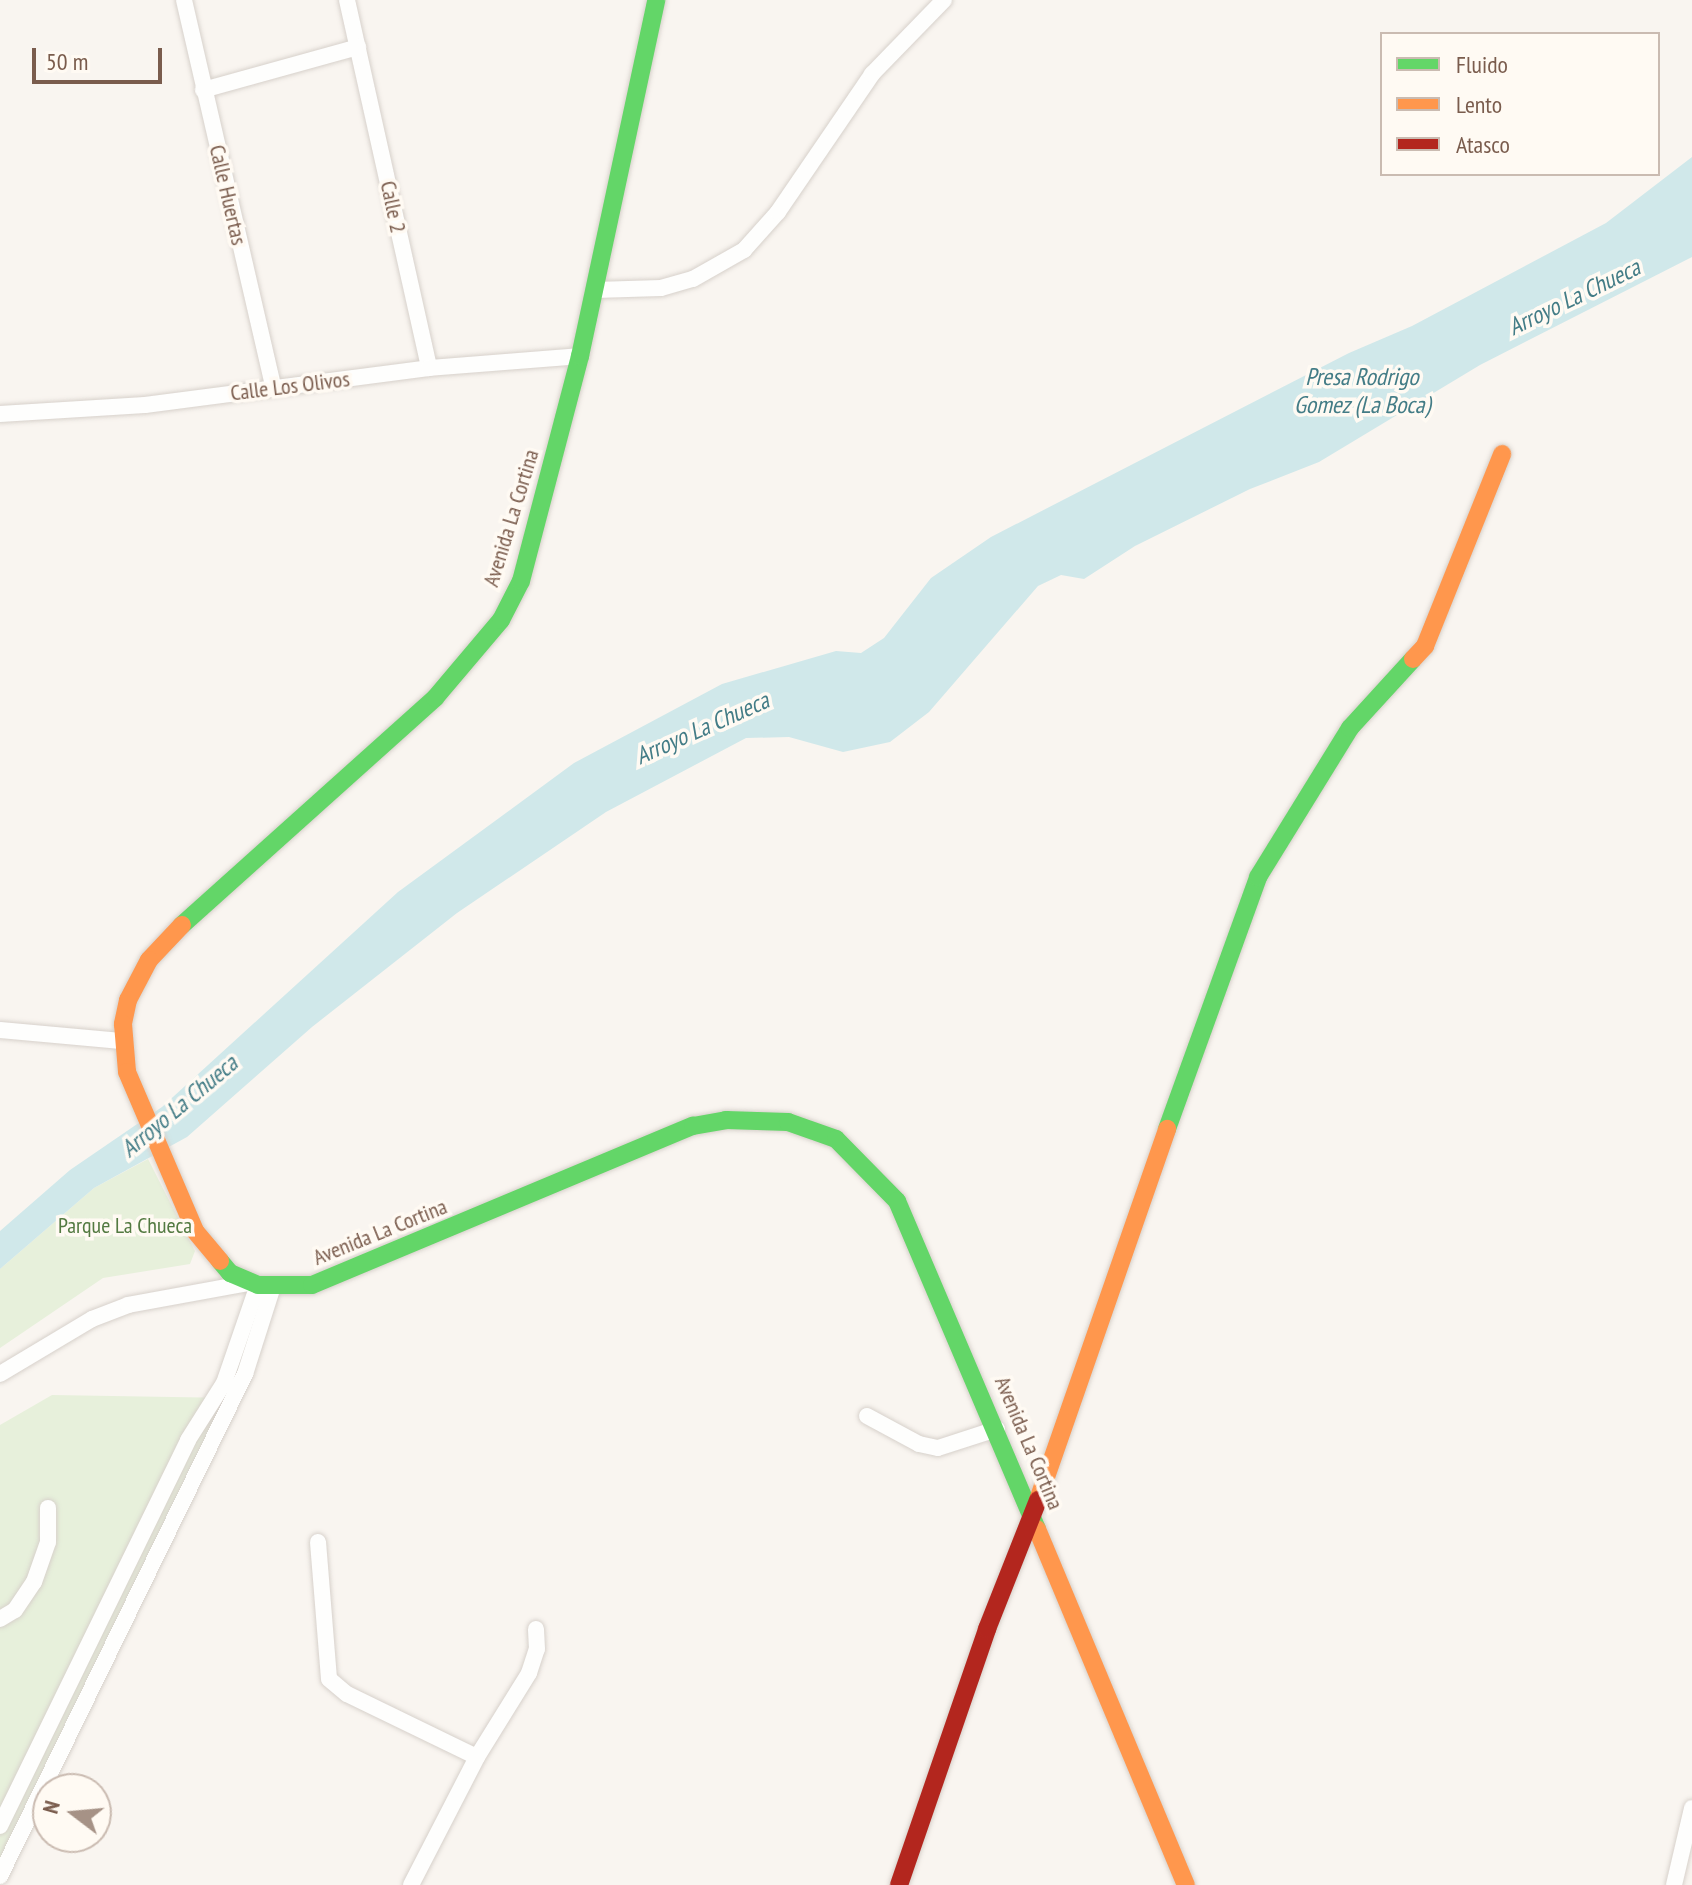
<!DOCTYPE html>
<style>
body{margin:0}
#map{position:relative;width:1692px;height:1885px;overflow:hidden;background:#f9f5f0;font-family:"PT Sans Narrow",sans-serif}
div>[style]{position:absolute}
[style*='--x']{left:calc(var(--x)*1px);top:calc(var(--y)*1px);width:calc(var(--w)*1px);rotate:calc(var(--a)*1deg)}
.green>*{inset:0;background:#e7f0db}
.water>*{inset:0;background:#d0e8ea}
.roads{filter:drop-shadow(0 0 2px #d7d1cb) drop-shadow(0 0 2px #d7d1cb)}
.street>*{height:16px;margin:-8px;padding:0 8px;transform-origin:8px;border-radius:8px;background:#fefefd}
.fast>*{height:18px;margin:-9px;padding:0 9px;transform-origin:9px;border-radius:9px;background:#63d668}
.slow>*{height:18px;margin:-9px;padding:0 9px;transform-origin:9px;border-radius:9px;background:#ff974d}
.jam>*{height:18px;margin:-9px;padding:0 9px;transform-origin:9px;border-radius:9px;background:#b3261e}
span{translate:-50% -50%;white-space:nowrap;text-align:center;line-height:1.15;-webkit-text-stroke:7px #fffaf3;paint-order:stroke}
.street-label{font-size:22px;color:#7a5c4d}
.park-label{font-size:22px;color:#537a41}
.water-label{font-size:24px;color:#437c86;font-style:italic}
.legend{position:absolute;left:1380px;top:32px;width:280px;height:144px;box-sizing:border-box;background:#fffaf3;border:2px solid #cabbb1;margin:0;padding:10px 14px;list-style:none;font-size:24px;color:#7a5c4d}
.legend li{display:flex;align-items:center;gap:16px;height:40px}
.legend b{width:40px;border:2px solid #cabbb1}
.north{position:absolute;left:32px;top:1773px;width:80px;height:80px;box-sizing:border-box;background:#fffaf3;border:2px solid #cabbb1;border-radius:50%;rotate:286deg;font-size:22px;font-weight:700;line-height:32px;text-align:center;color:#7a5c4d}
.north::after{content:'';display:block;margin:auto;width:28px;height:36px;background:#a69286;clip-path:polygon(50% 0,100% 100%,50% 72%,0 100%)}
.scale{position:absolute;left:32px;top:48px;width:130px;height:36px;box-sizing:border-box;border:4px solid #7a5c4d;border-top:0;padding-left:10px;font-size:24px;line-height:28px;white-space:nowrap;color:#7a5c4d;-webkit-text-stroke:6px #fffaf3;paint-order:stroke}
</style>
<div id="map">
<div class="green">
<div style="clip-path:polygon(148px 1159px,195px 1251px,190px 1264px,103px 1278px,0 1348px,0 1269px,94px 1188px)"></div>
<div style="clip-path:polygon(52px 1395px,233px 1398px,0 1876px,0 1425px)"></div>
</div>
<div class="water">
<div style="clip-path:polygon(1692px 157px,1692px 257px,1480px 365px,1319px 462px,1250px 489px,1135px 546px,1084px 579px,1061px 575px,1038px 586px,929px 712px,890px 742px,843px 752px,789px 737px,746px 738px,606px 812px,457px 913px,312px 1027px,187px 1137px,94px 1188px,0 1269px,0 1231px,70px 1170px,162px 1107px,398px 892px,574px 763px,722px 684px,836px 651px,861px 653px,884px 638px,931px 578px,991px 537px,1349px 353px,1412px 326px,1606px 223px)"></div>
</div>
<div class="roads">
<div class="street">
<div style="--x:184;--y:0;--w:399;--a:77"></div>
<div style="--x:347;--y:0;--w:377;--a:77.4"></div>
<div style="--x:203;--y:90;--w:161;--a:-15.5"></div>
<div style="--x:595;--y:290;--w:66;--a:-1.7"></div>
<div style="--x:661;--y:288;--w:33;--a:-16"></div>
<div style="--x:693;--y:279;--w:59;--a:-29.6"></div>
<div style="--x:744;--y:250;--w:51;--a:-48.2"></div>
<div style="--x:778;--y:212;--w:167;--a:-55.7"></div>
<div style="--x:872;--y:74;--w:103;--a:-45.8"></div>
<div style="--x:0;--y:414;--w:145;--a:-3.6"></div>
<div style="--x:145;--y:405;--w:286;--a:-7.4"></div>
<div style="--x:429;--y:368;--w:151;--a:-4.5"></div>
<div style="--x:0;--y:1030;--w:122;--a:5.2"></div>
<div style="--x:0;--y:1374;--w:107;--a:-30.9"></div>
<div style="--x:92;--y:1319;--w:39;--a:-21"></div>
<div style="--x:128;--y:1305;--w:122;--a:-10.4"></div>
<div style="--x:867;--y:1416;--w:59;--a:28.3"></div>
<div style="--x:919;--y:1444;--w:19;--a:12"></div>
<div style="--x:938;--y:1448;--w:62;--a:-17.9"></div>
<div style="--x:318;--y:1542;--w:137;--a:85.4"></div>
<div style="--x:329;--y:1679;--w:23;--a:40"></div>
<div style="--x:347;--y:1694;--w:144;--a:25.9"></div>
<div style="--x:0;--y:1619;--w:17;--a:-31"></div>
<div style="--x:15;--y:1610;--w:34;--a:-56"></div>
<div style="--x:34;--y:1582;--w:42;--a:-70.7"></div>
<div style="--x:48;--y:1542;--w:34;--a:-90"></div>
<div style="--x:0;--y:1826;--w:429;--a:-64"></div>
<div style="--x:188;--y:1440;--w:67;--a:-57.7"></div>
<div style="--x:224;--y:1383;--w:104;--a:-70.9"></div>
<div style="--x:0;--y:1876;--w:559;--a:-63.99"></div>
<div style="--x:245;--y:1374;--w:92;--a:-72.3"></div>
<div style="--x:411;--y:1885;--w:144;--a:-62.7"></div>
<div style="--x:477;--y:1757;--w:99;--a:-58.2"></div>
<div style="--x:529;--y:1673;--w:25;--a:-72"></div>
<div style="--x:537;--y:1649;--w:20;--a:-93"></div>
<div style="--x:1674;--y:1885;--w:79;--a:-76.8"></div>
</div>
<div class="fast">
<div style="--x:182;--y:925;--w:340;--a:-41.9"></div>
<div style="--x:435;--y:698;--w:102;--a:-49.8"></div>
<div style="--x:501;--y:620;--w:44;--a:-62.9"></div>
<div style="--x:521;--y:581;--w:233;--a:-75.3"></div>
<div style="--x:580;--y:356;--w:364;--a:-77.9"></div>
<div style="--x:1167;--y:1129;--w:268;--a:-70.1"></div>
<div style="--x:1258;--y:877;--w:175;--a:-58.3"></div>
<div style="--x:1350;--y:728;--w:93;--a:-47.6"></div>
<div style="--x:220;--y:1261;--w:16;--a:50"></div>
<div style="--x:230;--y:1273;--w:30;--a:23"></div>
<div style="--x:258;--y:1285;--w:54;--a:0"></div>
<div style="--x:312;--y:1285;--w:413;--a:-22.7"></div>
<div style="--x:693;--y:1126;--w:34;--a:-10"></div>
<div style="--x:726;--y:1120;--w:62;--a:1.8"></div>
<div style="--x:788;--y:1122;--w:51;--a:19.5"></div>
<div style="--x:836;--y:1139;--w:87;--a:45.5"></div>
<div style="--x:897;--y:1201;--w:357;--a:66.9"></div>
</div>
<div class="slow">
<div style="--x:1413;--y:659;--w:18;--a:-47"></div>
<div style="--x:1425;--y:646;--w:207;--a:-68.1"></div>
<div style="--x:182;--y:925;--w:48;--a:133.3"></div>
<div style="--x:149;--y:960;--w:45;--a:117.7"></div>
<div style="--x:128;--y:1000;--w:25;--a:102"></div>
<div style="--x:123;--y:1024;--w:48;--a:85.2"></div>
<div style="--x:127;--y:1072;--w:173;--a:66.8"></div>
<div style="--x:195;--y:1231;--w:39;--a:50"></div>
<div style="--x:1038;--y:1500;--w:393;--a:-70.8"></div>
<div style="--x:1037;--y:1529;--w:386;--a:67.3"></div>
</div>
<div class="jam">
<div style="--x:899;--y:1885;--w:271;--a:-71"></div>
<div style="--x:987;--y:1629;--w:139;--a:-68.4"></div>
</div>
</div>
<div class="street-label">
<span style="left:228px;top:195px;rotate:77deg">Calle Huertas</span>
<span style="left:393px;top:207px;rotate:78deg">Calle 2</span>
<span style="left:290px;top:386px;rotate:-7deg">Calle Los Olivos</span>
<span style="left:511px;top:518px;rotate:-73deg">Avenida La Cortina</span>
<span style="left:380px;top:1232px;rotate:-22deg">Avenida La Cortina</span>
<span style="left:1029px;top:1443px;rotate:67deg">Avenida La Cortina</span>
</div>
<div class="park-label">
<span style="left:125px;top:1226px">Parque La Chueca</span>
</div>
<div class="water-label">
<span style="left:1574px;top:297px;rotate:-26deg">Arroyo La Chueca</span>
<span style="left:1362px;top:391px">Presa Rodrigo<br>Gomez (La Boca)</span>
<span style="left:702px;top:728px;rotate:-24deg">Arroyo La Chueca</span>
<span style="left:179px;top:1106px;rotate:-40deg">Arroyo La Chueca</span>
</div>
<ul class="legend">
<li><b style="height:10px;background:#63d668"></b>Fluido</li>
<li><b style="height:10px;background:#ff974d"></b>Lento</li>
<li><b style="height:10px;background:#b3261e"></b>Atasco</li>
</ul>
<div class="north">N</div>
<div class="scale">50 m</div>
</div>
